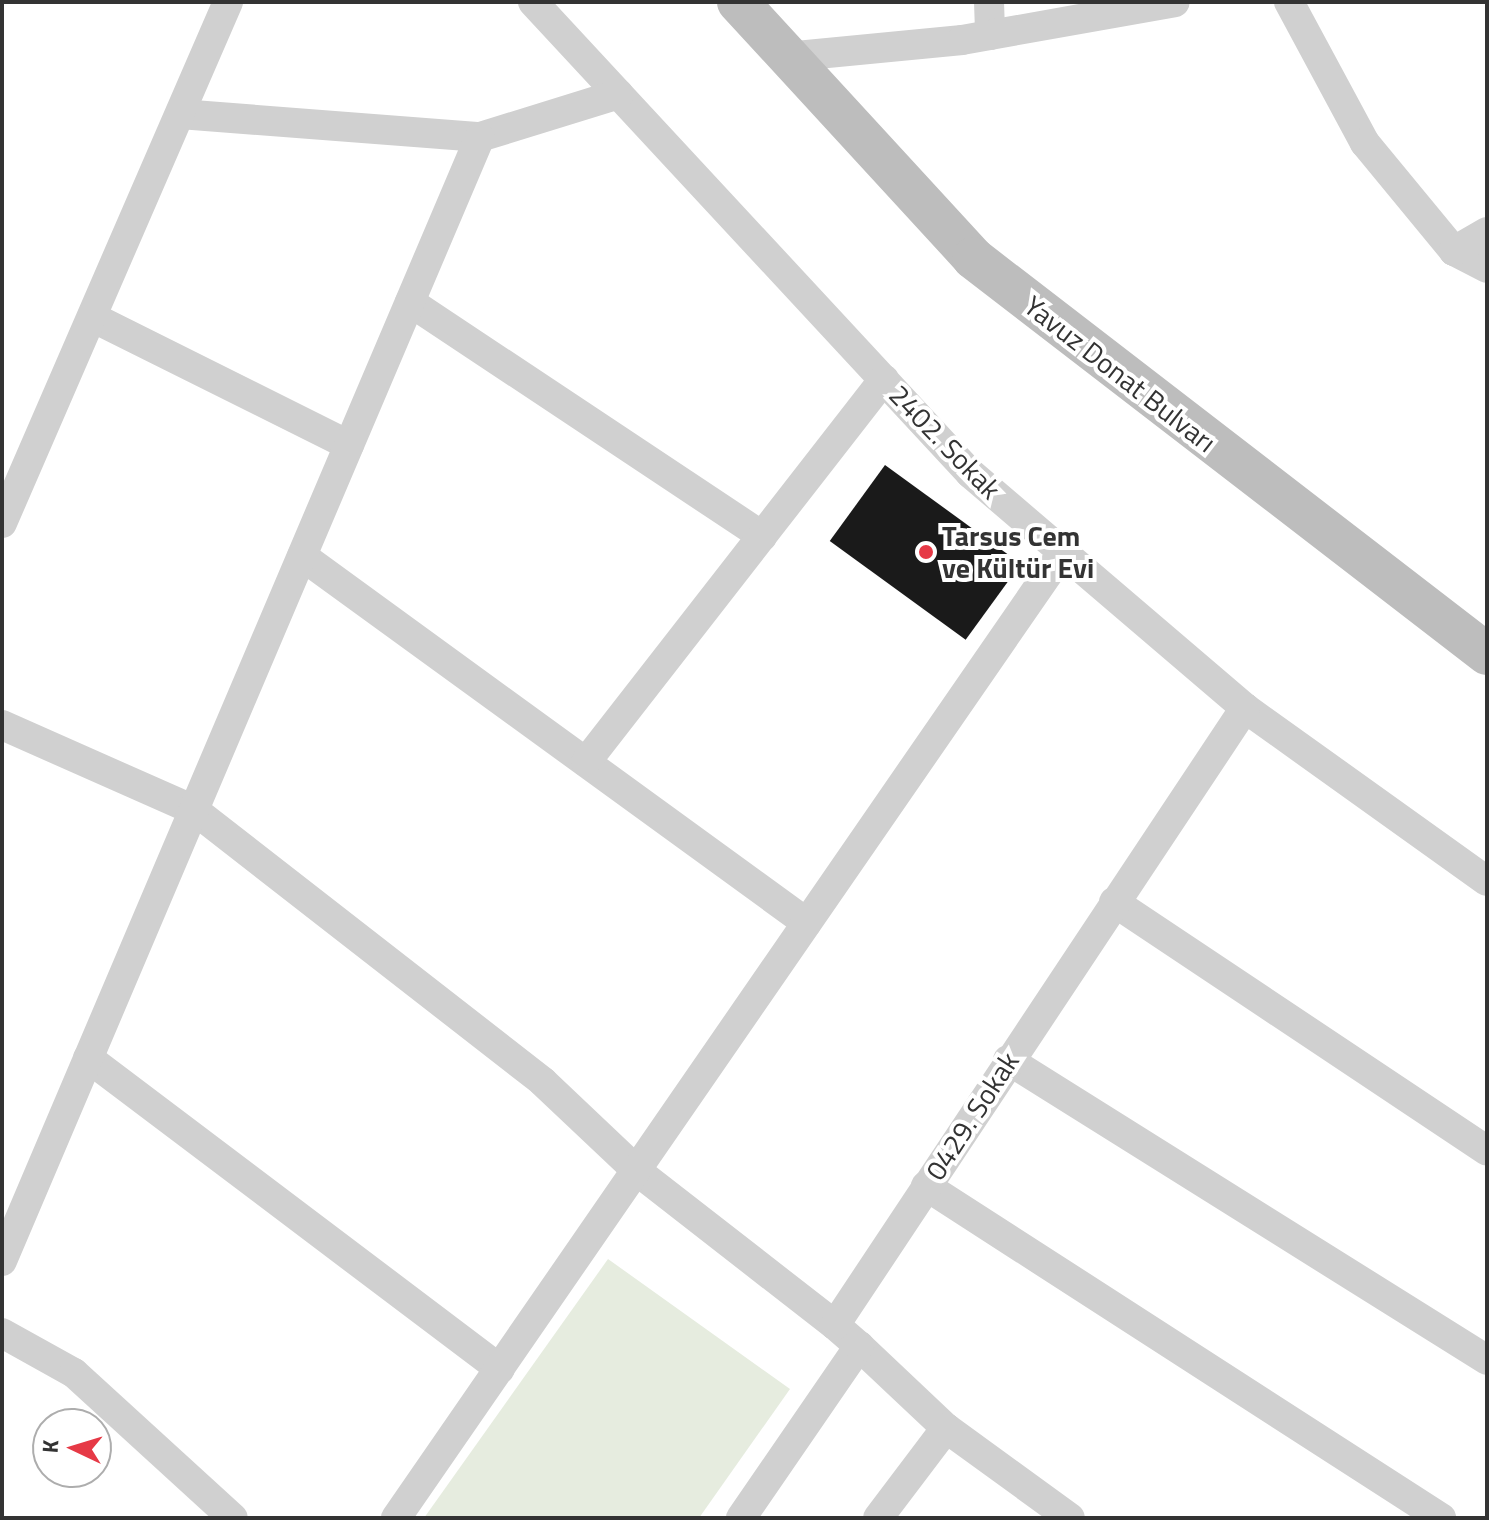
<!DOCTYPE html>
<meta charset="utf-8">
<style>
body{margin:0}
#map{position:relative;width:1489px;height:1520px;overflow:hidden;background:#fff;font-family:"Titillium Web",sans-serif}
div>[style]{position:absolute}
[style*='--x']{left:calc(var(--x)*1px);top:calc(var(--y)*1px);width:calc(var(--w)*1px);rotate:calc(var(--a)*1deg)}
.green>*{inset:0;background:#e6ecdf}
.building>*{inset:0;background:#1a1a1a;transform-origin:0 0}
.street>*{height:30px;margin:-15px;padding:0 15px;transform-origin:15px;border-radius:15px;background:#d0d0d0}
.secondary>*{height:42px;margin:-21px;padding:0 21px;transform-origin:21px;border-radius:21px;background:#bdbdbd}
.dots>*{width:22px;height:22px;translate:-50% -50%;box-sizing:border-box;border:4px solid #fff;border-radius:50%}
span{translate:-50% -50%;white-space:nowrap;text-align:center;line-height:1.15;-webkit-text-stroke:8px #fff;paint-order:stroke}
.street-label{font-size:28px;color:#333}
.poi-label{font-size:28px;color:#333;font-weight:700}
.left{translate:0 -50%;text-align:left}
.frame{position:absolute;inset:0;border:4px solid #333;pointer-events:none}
.north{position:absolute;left:32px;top:1408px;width:80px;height:80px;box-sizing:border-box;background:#fff;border:2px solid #adadad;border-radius:50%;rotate:274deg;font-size:22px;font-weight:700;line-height:32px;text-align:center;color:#333}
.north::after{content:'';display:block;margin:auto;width:28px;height:36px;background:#e63946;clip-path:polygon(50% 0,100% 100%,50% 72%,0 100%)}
</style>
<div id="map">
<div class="green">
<div style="clip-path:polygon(608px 1259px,790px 1389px,699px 1518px,424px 1518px)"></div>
</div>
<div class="building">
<div style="left:885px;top:465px;width:168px;height:94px;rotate:36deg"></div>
</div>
<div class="street">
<div style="--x:533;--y:2;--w:643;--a:47.14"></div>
<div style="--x:970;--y:473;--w:362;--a:40.5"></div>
<div style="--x:1245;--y:708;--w:297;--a:35.6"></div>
<div style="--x:989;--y:2;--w:33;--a:88"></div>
<div style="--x:1289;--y:2;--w:160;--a:61.7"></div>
<div style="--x:1365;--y:143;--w:140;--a:50.5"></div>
<div style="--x:1454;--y:251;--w:37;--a:27"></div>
<div style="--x:786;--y:57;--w:177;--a:-5.5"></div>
<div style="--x:962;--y:40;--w:216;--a:-10.1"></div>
<div style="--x:180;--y:114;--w:301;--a:4.4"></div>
<div style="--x:480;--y:137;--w:145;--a:-17.2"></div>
<div style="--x:1454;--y:251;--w:38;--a:-30"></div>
<div style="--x:410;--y:302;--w:423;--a:33.6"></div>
<div style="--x:92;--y:317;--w:287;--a:26.5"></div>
<div style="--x:2;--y:523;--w:568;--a:-66.55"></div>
<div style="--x:302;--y:556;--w:624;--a:36.01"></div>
<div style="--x:2;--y:725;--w:210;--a:23.9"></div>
<div style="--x:194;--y:810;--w:442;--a:37.9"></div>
<div style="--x:543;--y:1082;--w:129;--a:43.4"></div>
<div style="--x:637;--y:1171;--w:251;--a:37.9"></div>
<div style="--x:586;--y:762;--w:485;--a:-52.1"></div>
<div style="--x:1114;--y:902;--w:448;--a:33.7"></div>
<div style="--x:88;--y:1058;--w:516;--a:37.05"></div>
<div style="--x:1008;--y:1060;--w:565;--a:32.06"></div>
<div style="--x:926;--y:1186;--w:613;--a:32.81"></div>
<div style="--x:2;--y:1261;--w:1221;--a:-66.96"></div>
<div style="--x:2;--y:1333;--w:82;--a:29.1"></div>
<div style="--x:74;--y:1373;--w:215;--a:42.4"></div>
<div style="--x:859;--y:1346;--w:120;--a:43.3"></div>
<div style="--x:946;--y:1428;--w:153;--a:36"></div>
<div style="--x:396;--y:1518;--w:1174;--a:-55.38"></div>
<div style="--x:741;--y:1518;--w:209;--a:-55.5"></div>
<div style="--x:859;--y:1346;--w:32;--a:-139"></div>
<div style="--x:835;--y:1325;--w:741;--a:-56.4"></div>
<div style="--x:878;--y:1518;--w:113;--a:-52.9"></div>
</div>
<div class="secondary">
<div style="--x:738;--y:2;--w:348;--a:47.4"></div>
<div style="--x:973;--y:258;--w:649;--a:37.61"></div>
</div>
<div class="dots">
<div style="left:926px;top:552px;background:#e63946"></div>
</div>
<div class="street-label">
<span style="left:1120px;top:374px;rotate:38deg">Yavuz Donat Bulvarı</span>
<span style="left:945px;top:442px;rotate:46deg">2402. Sokak</span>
<span style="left:972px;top:1116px;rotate:-57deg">0429. Sokak</span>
</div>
<div class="poi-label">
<span class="left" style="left:942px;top:552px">Tarsus Cem<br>ve Kültür Evi</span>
</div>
<div class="frame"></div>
<div class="north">K</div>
</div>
